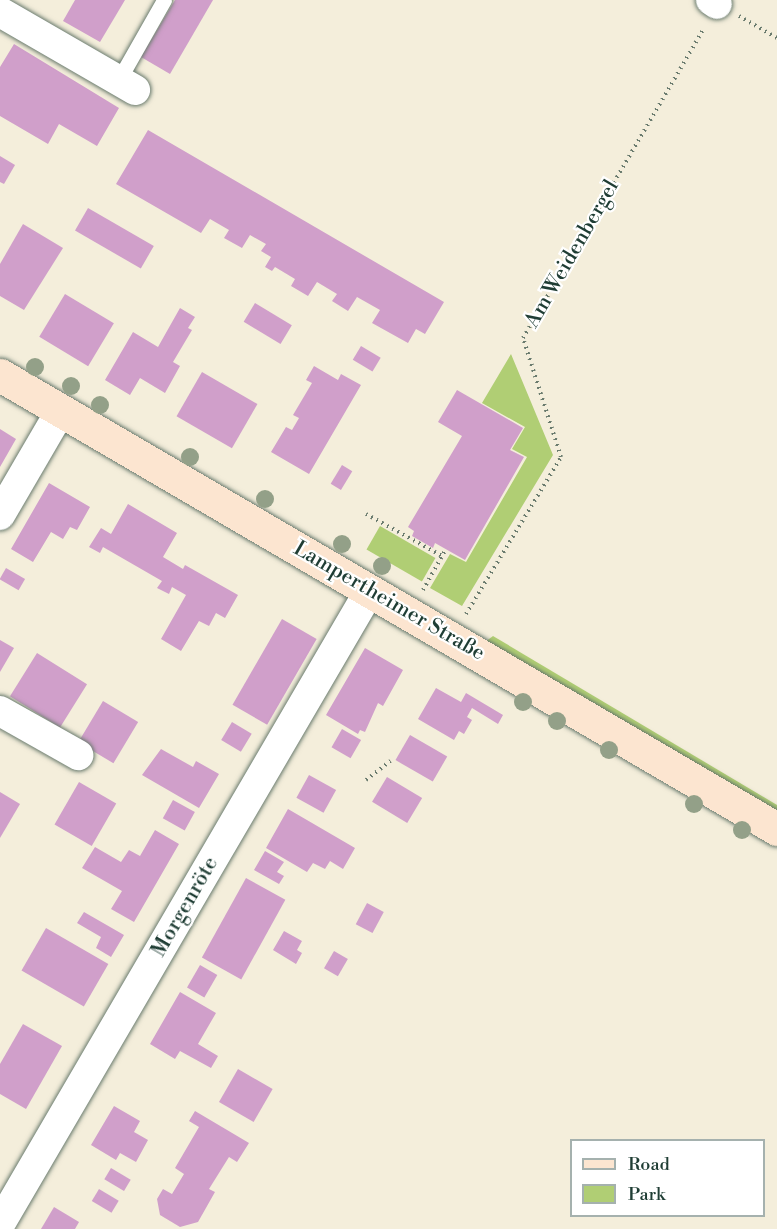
<!DOCTYPE html>
<meta charset="utf-8">
<style>
body{margin:0}
#map{position:relative;width:777px;height:1229px;overflow:hidden;background:#f4eedb;font-family:"Libre Bodoni",serif}
div>[style]{position:absolute}
[style*='--x']{left:calc(var(--x)*1px);top:calc(var(--y)*1px);width:calc(var(--w)*1px);rotate:calc(var(--a)*1deg)}
.green>*{inset:0;background:#b0ce74;transform-origin:0 0}
.building>*{inset:0;background:#d09fca;transform-origin:0 0}
.path>*{height:4px;margin-top:-2px;transform-origin:0;background:repeating-linear-gradient(90deg,#6a7b6e 0 1.5px,transparent 0 6px)}
.roads{filter:drop-shadow(0 0 2px #6a7b6e) drop-shadow(0 0 2px #6a7b6e)}
.lane>*{height:15px;margin:-7.5px;padding:0 7.5px;transform-origin:7.5px;border-radius:7.5px;background:#fff}
.street>*{height:30px;margin:-15px;padding:0 15px;transform-origin:15px;border-radius:15px;background:#fff}
.secondary>*{height:33px;margin:-16.5px;padding:0 16.5px;transform-origin:16.5px;border-radius:16.5px;background:#fce5d0}
.trees>*{width:18px;height:18px;margin:-9px;border-radius:50%;background:#93a088}
span{translate:-50% -50%;white-space:nowrap;text-align:center;line-height:1.15;-webkit-text-stroke:4.5px #fff;paint-order:stroke}
.street-label{font-size:21px;color:#1f3d34}
.legend{position:absolute;left:570px;top:1139px;width:195px;height:78px;box-sizing:border-box;background:#fff;border:2px solid #a5b1ae;margin:0;padding:8px 10px;list-style:none;font-size:18px;color:#1f3d34}
.legend li{display:flex;align-items:center;gap:12px;height:30px}
.legend b{width:30px;border:2px solid #a5b1ae}
</style>
<div id="map">
<div class="green">
<div style="clip-path:polygon(511px 354px,553px 455px,462px 606px,430px 588px,450px 554px,466px 562px,527px 457px,512px 449px,525px 427px,482px 403px)"></div>
<div style="left:380px;top:526px;width:64px;height:27px;rotate:30deg"></div>
<div style="clip-path:polygon(493px 636px,777px 805px,777px 814px,485px 642px)"></div>
</div>
<div class="building">
<div style="clip-path:polygon(75px 0,125px 0,100px 42px,63px 21px)"></div>
<div style="clip-path:polygon(175px 0,213px 0,170px 74px,141px 57px)"></div>
<div style="clip-path:polygon(14px 44px,119px 108px,97px 146px,59px 124px,48px 144px,0 116px,0 67px)"></div>
<div style="clip-path:polygon(148px 130px,444px 302px,425px 334px,416px 329px,408px 343px,372px 323px,380px 310px,357px 297px,348px 311px,332px 301px,337px 294px,317px 282px,308px 296px,291px 286px,295px 279px,275px 267px,272px 271px,265px 267px,271px 257px,261px 251px,266px 244px,250px 235px,242px 248px,224px 238px,229px 230px,210px 219px,201px 233px,116px 184px)"></div>
<div style="clip-path:polygon(0 156px,15px 165px,4px 184px,0 182px)"></div>
<div style="left:88px;top:208px;width:76px;height:26px;rotate:30deg"></div>
<div style="clip-path:polygon(23px 224px,63px 248px,24px 310px,0 296px,0 264px)"></div>
<div style="left:65px;top:294px;width:57px;height:50px;rotate:31deg"></div>
<div style="left:255px;top:303px;width:43px;height:22px;rotate:31deg"></div>
<div style="clip-path:polygon(180px 308px,195px 317px,188px 328px,192px 330px,173px 362px,180px 366px,165px 393px,140px 378px,130px 395px,105px 380px,133px 332px,158px 347px)"></div>
<div style="left:361px;top:346px;width:23px;height:16px;rotate:31deg"></div>
<div style="clip-path:polygon(314px 366px,338px 380px,341px 374px,361px 385px,309px 474px,271px 452px,286px 427px,292px 430px,299px 418px,293px 415px,312px 383px,306px 380px)"></div>
<div style="left:202px;top:372px;width:64px;height:51px;rotate:30deg"></div>
<div style="clip-path:polygon(457px 390px,523px 428px,510px 450px,524px 457px,465px 560px,435px 543px,433px 548px,412px 536px,414px 531px,408px 527px,462px 436px,438px 422px)"></div>
<div style="clip-path:polygon(0 429px,16px 439px,0 467px)"></div>
<div style="left:342px;top:465px;width:12px;height:22px;rotate:31deg"></div>
<div style="clip-path:polygon(49px 483px,90px 507px,77px 530px,70px 527px,63px 539px,51px 532px,33px 562px,11px 549px)"></div>
<div style="clip-path:polygon(128px 504px,177px 533px,163px 557px,183px 569px,185px 565px,238px 595px,225px 618px,216px 613px,209px 626px,199px 621px,181px 651px,161px 639px,186px 595px,172px 587px,169px 594px,157px 588px,162px 581px,103px 547px,100px 553px,89px 547px,101px 528px,111px 534px)"></div>
<div style="left:6px;top:568px;width:22px;height:13px;rotate:30deg"></div>
<div style="left:282px;top:619px;width:40px;height:99px;rotate:30deg"></div>
<div style="clip-path:polygon(0 640px,14px 648px,0 672px)"></div>
<div style="clip-path:polygon(365px 648px,403px 670px,383px 706px,378px 703px,365px 732px,360px 730px,358px 734px,326px 715px)"></div>
<div style="left:37px;top:653px;width:59px;height:51px;rotate:32deg"></div>
<div style="clip-path:polygon(436px 688px,461px 702px,466px 693px,503px 715px,498px 724px,472px 708px,467px 717px,472px 720px,464px 734px,459px 731px,454px 740px,418px 719px)"></div>
<div style="left:103px;top:701px;width:41px;height:48px;rotate:31deg"></div>
<div style="left:232px;top:722px;width:23px;height:21px;rotate:31deg"></div>
<div style="left:342px;top:729px;width:22px;height:21px;rotate:30deg"></div>
<div style="left:410px;top:735px;width:43px;height:29px;rotate:30deg"></div>
<div style="clip-path:polygon(161px 749px,193px 767px,196px 761px,219px 774px,199px 808px,142px 775px)"></div>
<div style="left:309px;top:775px;width:31px;height:26px;rotate:29deg"></div>
<div style="left:387px;top:777px;width:41px;height:29px;rotate:31deg"></div>
<div style="left:79px;top:782px;width:43px;height:49px;rotate:30deg"></div>
<div style="clip-path:polygon(0 792px,20px 804px,0 838px)"></div>
<div style="left:173px;top:800px;width:25px;height:21px;rotate:29deg"></div>
<div style="clip-path:polygon(288px 809px,355px 848px,343px 869px,330px 861px,325px 869px,313px 863px,307px 872px,266px 848px)"></div>
<div style="clip-path:polygon(155px 830px,179px 844px,134px 922px,111px 909px,122px 891px,82px 868px,95px 847px,121px 862px,129px 850px,140px 856px)"></div>
<div style="clip-path:polygon(265px 851px,284px 862px,277px 872px,284px 876px,279px 884px,254px 870px)"></div>
<div style="left:246px;top:878px;width:45px;height:91px;rotate:29deg"></div>
<div style="left:367px;top:903px;width:19px;height:24px;rotate:28deg"></div>
<div style="clip-path:polygon(84px 912px,124px 935px,111px 957px,96px 948px,101px 937px,77px 923px)"></div>
<div style="left:46px;top:928px;width:72px;height:49px;rotate:30deg"></div>
<div style="clip-path:polygon(284px 931px,302px 941px,297px 950px,302px 953px,296px 964px,273px 950px)"></div>
<div style="left:334px;top:951px;width:16px;height:20px;rotate:30deg"></div>
<div style="left:200px;top:965px;width:20px;height:26px;rotate:30deg"></div>
<div style="clip-path:polygon(180px 992px,216px 1013px,198px 1044px,218px 1056px,211px 1068px,180px 1051px,175px 1059px,150px 1044px)"></div>
<div style="clip-path:polygon(23px 1024px,62px 1046px,26px 1109px,0 1094px,0 1064px)"></div>
<div style="left:238px;top:1069px;width:40px;height:38px;rotate:30deg"></div>
<div style="clip-path:polygon(114px 1106px,140px 1121px,134px 1132px,148px 1140px,136px 1162px,120px 1153px,116px 1160px,91px 1145px)"></div>
<div style="clip-path:polygon(195px 1111px,249px 1143px,237px 1162px,229px 1157px,209px 1189px,215px 1192px,198px 1222px,180px 1227px,160px 1215px,157px 1199px,163px 1189px,172px 1194px,184px 1174px,175px 1168px,199px 1127px,189px 1121px)"></div>
<div style="left:111px;top:1168px;width:23px;height:13px;rotate:31deg"></div>
<div style="left:99px;top:1189px;width:23px;height:14px;rotate:31deg"></div>
<div style="clip-path:polygon(54px 1207px,79px 1222px,75px 1229px,41px 1229px)"></div>
</div>
<div class="path">
<div style="--x:739;--y:16;--w:44;--a:30.1"></div>
<div style="--x:366;--y:514;--w:87;--a:28.9"></div>
<div style="--x:423;--y:590;--w:47;--a:-60.7"></div>
<div style="--x:466;--y:614;--w:184;--a:-58.8"></div>
<div style="--x:561;--y:457;--w:125;--a:-107.7"></div>
<div style="--x:523;--y:338;--w:359;--a:-59.7"></div>
<div style="--x:366;--y:780;--w:31;--a:-38"></div>
</div>
<div class="roads">
<div class="lane">
<div style="--x:118;--y:81;--w:93;--a:-60.4"></div>
</div>
<div class="street">
<div style="--x:711;--y:0;--w:7;--a:34"></div>
<div style="--x:0;--y:12;--w:156;--a:30"></div>
<div style="--x:0;--y:515;--w:121;--a:-59.8"></div>
<div style="--x:0;--y:711;--w:90;--a:29.4"></div>
<div style="--x:0;--y:1224;--w:734;--a:-59.73"></div>
</div>
<div class="secondary">
<div style="--x:0;--y:375;--w:900;--a:30.3"></div>
</div>
</div>
<div class="trees">
<div style="left:35px;top:367px"></div>
<div style="left:71px;top:386px"></div>
<div style="left:100px;top:405px"></div>
<div style="left:190px;top:457px"></div>
<div style="left:265px;top:499px"></div>
<div style="left:342px;top:544px"></div>
<div style="left:382px;top:566px"></div>
<div style="left:523px;top:702px"></div>
<div style="left:557px;top:721px"></div>
<div style="left:609px;top:750px"></div>
<div style="left:694px;top:804px"></div>
<div style="left:742px;top:830px"></div>
</div>
<div class="street-label">
<span style="left:572px;top:254px;rotate:-60deg">Am Weidenbergel</span>
<span style="left:389px;top:601px;rotate:30deg">Lampertheimer Straße</span>
<span style="left:185px;top:907px;rotate:-60deg">Morgenröte</span>
</div>
<ul class="legend">
<li><b style="height:8px;background:#fce5d0"></b>Road</li>
<li><b style="height:16px;background:#b0ce74"></b>Park</li>
</ul>
</div>
